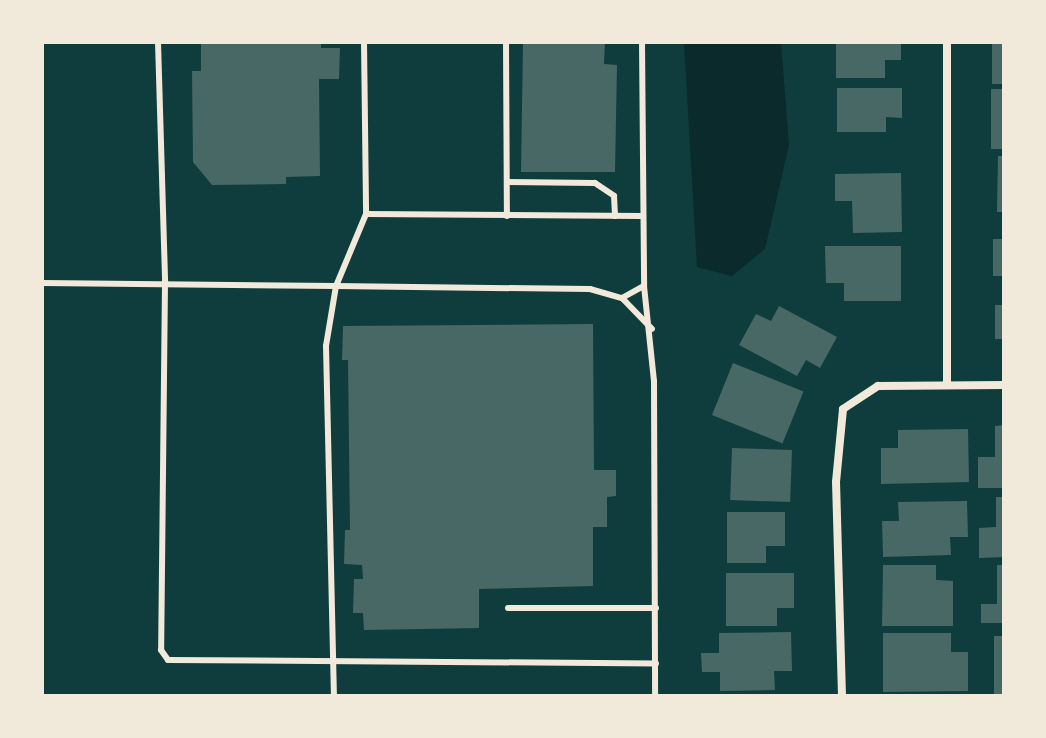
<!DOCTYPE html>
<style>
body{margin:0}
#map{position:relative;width:1046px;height:738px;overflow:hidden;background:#0f3d3e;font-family:Georgia,serif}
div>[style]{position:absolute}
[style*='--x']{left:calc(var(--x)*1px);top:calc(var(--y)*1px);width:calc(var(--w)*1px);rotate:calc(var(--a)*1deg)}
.water>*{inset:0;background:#0a2a2b}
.building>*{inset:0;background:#486865;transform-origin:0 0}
.service>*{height:6px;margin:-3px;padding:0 3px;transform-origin:3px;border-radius:3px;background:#f1e9da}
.minor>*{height:8px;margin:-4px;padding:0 4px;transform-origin:4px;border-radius:4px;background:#f1e9da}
span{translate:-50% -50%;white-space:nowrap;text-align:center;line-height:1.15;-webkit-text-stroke:6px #f1e9da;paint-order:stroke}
.frame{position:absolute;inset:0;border:44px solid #f1e9da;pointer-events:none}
</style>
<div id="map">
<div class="water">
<div style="clip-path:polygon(684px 42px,781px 42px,789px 145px,765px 249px,732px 276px,697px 267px)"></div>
</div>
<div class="building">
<div style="clip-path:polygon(201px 42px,321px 42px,321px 48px,340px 48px,339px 79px,319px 79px,320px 176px,286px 177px,286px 184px,212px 185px,193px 162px,192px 71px,201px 71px)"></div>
<div style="clip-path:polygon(523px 42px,605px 42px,604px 64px,617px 65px,615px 172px,521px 172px)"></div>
<div style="clip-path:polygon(836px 42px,901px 42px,901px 60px,885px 60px,885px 78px,836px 78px)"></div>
<div style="left:992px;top:42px;width:12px;height:42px"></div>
<div style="clip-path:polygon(837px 88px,902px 88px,902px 118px,886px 117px,886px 132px,837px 132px)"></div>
<div style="left:1004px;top:89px;width:60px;height:13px;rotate:90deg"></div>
<div style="clip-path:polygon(998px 156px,1004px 156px,1004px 212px,997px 212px)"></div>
<div style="clip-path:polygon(901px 173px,902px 232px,853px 233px,852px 201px,835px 201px,835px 174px)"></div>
<div style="left:1004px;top:239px;width:37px;height:11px;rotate:90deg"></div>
<div style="clip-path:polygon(825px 246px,901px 246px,901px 301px,844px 301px,844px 283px,826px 283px)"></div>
<div style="left:995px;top:305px;width:9px;height:34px"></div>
<div style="clip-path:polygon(779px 306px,837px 337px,820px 368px,806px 360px,797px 376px,739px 345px,756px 314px,771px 321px)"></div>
<div style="clip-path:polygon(593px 324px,594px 470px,616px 470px,616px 496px,607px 497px,607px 527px,593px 527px,593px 586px,479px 589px,479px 628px,364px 630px,363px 613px,353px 613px,354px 579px,363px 579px,362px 565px,344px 564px,345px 530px,350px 530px,348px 360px,342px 360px,343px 326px)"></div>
<div style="left:733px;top:363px;width:76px;height:56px;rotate:22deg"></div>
<div style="clip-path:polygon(1004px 425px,1004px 488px,978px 488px,978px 457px,995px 457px,995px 426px)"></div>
<div style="clip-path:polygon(968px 429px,969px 482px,881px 484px,881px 448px,898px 448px,898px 430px)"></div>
<div style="left:732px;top:448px;width:60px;height:52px;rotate:2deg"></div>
<div style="clip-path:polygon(996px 497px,1004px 497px,1004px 557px,979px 558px,979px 528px,996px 527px)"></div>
<div style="clip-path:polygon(967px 501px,968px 537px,950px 537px,951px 555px,883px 557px,882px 521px,899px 521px,898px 502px)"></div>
<div style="clip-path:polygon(727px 512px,785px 512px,785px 546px,766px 546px,766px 563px,727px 563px)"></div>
<div style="clip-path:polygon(883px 565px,936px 565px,936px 580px,953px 581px,953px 626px,882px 626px)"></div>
<div style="clip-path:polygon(997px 565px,1004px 565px,1004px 623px,981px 623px,981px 604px,997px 604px)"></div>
<div style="clip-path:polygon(726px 573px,794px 573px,794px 608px,777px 608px,777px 626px,726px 626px)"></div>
<div style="clip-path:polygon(791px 632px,792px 671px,774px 671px,775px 690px,720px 691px,720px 672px,702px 672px,701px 653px,719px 653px,719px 633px)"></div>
<div style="clip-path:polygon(883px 633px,951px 633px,951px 652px,968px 652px,968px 691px,883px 692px)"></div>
<div style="left:994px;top:636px;width:10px;height:58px"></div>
</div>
<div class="service">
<div style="--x:158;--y:42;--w:240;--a:88.3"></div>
<div style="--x:165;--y:282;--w:368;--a:90.6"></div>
<div style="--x:161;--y:650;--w:12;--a:55"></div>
<div style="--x:168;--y:660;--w:488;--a:0.4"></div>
<div style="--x:364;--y:42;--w:172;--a:89.3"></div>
<div style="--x:366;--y:214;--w:78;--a:112.6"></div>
<div style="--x:336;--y:286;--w:254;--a:0.7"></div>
<div style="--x:590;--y:289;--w:33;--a:16"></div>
<div style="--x:622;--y:298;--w:43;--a:45.9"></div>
<div style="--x:506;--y:42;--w:174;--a:89.7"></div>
<div style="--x:642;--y:42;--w:244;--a:89.5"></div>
<div style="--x:644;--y:286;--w:96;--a:84"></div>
<div style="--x:654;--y:381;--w:315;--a:89.8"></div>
<div style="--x:507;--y:182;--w:88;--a:0.7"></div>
<div style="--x:595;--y:183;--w:23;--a:34"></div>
<div style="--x:614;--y:196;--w:20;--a:87"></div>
<div style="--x:366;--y:214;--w:276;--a:0.4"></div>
<div style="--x:42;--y:283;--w:294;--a:0.6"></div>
<div style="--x:336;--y:286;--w:61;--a:99.5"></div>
<div style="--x:326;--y:346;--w:350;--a:88.7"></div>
<div style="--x:622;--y:298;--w:25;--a:-29"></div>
<div style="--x:508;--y:608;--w:148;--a:0"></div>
</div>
<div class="minor">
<div style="--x:947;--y:42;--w:341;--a:90"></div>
<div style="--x:842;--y:696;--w:214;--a:-91.6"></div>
<div style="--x:836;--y:482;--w:73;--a:-84.5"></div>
<div style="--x:843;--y:409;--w:42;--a:-33.3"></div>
<div style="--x:878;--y:386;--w:126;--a:-0.5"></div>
</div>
<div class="frame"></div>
</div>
